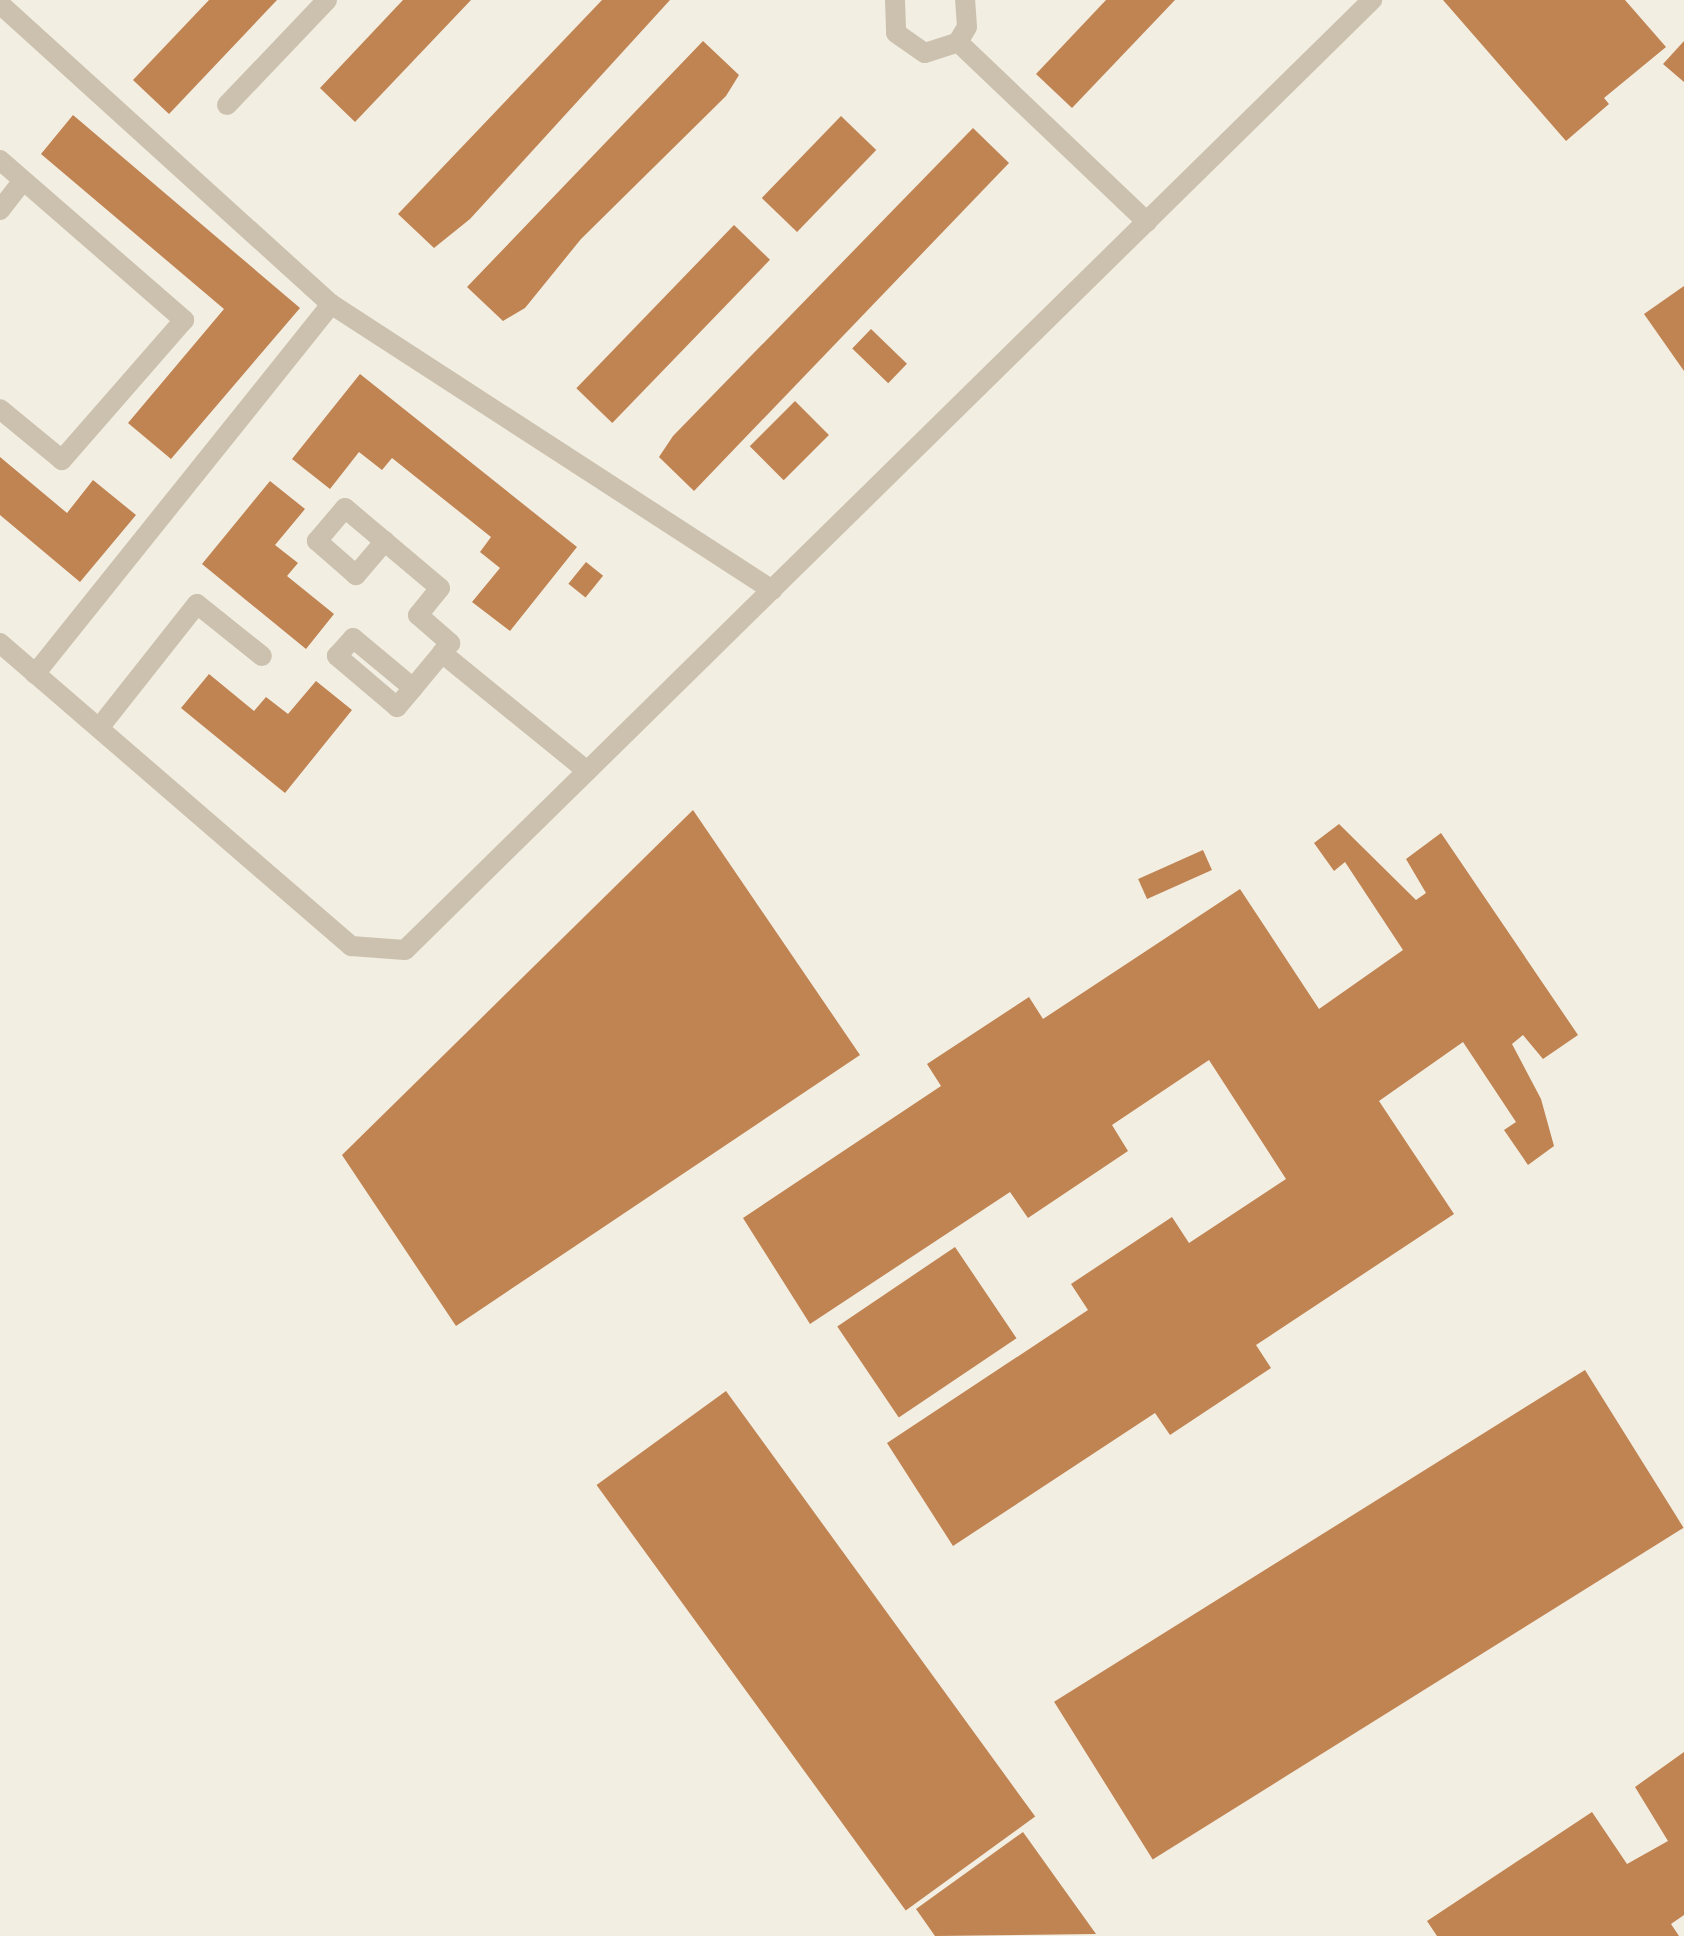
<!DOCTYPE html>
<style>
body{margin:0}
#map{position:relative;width:1684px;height:1936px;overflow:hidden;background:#f3eee2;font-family:Roboto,sans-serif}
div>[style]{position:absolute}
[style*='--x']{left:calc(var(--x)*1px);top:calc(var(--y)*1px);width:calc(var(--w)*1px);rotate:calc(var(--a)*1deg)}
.building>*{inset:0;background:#c08352;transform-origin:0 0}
.street>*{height:20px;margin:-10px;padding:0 10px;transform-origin:10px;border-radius:10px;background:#cbc1ae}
span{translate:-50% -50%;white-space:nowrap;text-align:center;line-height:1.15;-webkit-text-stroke:8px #faf7ee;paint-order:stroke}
</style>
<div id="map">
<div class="building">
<div style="clip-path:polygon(209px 0,277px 0,169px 114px,133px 80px)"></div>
<div style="clip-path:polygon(403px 0,471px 0,355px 122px,320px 88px)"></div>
<div style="clip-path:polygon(602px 0,670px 0,470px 219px,434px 248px,398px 214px)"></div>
<div style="clip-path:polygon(1106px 0,1175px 0,1072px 108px,1036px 74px)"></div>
<div style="clip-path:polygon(1443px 0,1625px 0,1666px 47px,1604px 98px,1609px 104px,1566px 141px)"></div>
<div style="clip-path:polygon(703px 41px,739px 75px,726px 96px,581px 239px,525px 308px,503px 321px,467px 287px)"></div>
<div style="clip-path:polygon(1684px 41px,1684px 82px,1663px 64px)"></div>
<div style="clip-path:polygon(73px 115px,300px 308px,171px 459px,128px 423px,224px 309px,41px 154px)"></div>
<div style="left:841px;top:116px;width:49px;height:114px;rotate:44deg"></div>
<div style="clip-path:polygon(973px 128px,1009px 163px,694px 491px,659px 457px,673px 436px)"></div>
<div style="left:734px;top:225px;width:50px;height:227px;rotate:44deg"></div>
<div style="clip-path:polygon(1684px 286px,1684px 371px,1644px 314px)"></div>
<div style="left:871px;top:329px;width:50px;height:27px;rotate:44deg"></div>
<div style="clip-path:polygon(360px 374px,577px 547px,510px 631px,472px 602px,500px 568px,480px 552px,491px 537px,392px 458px,382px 470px,359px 452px,330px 489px,292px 459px)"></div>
<div style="left:795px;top:401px;width:48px;height:64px;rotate:45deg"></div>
<div style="clip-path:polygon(0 457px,67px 513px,93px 480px,136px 515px,80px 582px,0 515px)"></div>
<div style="clip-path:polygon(270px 481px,305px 509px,275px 545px,298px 563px,287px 576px,334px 614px,306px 649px,202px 564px)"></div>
<div style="left:586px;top:562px;width:22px;height:28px;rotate:39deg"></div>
<div style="clip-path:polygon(209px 674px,254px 711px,266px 697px,288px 714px,316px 681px,352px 710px,285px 793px,181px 708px)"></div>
<div style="clip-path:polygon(693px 810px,860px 1055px,456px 1326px,342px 1155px)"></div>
<div style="clip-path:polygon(1339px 824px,1416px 900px,1426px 893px,1406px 859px,1441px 833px,1578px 1035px,1543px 1059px,1523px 1035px,1512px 1044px,1541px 1099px,1554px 1146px,1528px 1165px,1504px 1130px,1516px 1122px,1463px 1042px,1379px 1101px,1454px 1214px,1256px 1345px,1271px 1368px,1170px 1435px,1155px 1413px,953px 1546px,887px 1443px,1088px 1310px,1071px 1284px,1172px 1217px,1189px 1243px,1286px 1179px,1209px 1060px,1112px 1125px,1128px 1151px,1028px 1218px,1010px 1192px,810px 1324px,743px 1218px,941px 1086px,927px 1064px,1029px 997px,1043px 1019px,1240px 889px,1319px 1009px,1403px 950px,1345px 862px,1334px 871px,1314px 843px)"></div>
<div style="left:1203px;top:850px;width:22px;height:71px;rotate:66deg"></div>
<div style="left:955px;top:1247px;width:110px;height:142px;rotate:56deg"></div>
<div style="left:1585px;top:1370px;width:186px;height:626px;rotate:58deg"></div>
<div style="left:726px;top:1391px;width:526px;height:160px;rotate:54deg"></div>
<div style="clip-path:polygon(1684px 1752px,1684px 1915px,1671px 1924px,1679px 1936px,1437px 1936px,1427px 1921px,1592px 1812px,1627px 1864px,1668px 1841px,1635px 1787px)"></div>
<div style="clip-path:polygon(1023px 1832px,1096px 1934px,935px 1936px,916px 1909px)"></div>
</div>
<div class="street">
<div style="--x:895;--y:0;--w:33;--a:88"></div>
<div style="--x:896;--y:33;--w:35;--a:35"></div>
<div style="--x:925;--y:53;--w:35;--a:-18"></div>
<div style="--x:958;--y:42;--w:17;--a:-59"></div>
<div style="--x:967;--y:27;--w:27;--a:-94"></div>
<div style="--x:0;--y:4;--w:447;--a:42.2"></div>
<div style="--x:331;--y:304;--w:526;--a:32.96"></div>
<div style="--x:958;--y:42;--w:261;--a:43.6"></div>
<div style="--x:227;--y:105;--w:145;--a:-46.4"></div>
<div style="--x:0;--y:160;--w:244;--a:41"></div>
<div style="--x:184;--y:320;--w:186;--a:131.1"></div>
<div style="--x:62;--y:460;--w:80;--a:-140.6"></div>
<div style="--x:0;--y:210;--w:37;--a:-52"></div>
<div style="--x:385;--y:541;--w:45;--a:130.5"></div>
<div style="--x:356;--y:575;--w:52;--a:-138.9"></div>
<div style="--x:317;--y:541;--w:43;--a:-49.7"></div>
<div style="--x:345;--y:508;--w:124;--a:40.1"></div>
<div style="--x:440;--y:588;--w:35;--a:129"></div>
<div style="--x:418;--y:615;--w:43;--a:41.2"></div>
<div style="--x:450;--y:643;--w:13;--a:129"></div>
<div style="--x:442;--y:653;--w:45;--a:129.6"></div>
<div style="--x:413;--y:688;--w:25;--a:130"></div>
<div style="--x:397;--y:707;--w:79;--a:-139.6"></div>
<div style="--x:337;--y:656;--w:24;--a:-48"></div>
<div style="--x:353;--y:638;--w:78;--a:39.8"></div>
<div style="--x:0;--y:643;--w:464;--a:40.8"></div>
<div style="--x:351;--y:946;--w:54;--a:4.2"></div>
<div style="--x:405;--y:950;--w:1356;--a:-44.49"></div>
<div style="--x:442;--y:653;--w:187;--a:39.1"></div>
<div style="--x:35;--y:674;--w:474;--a:-51.3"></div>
<div style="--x:99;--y:728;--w:158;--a:-51.7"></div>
<div style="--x:197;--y:604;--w:83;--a:38.7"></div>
</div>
</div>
